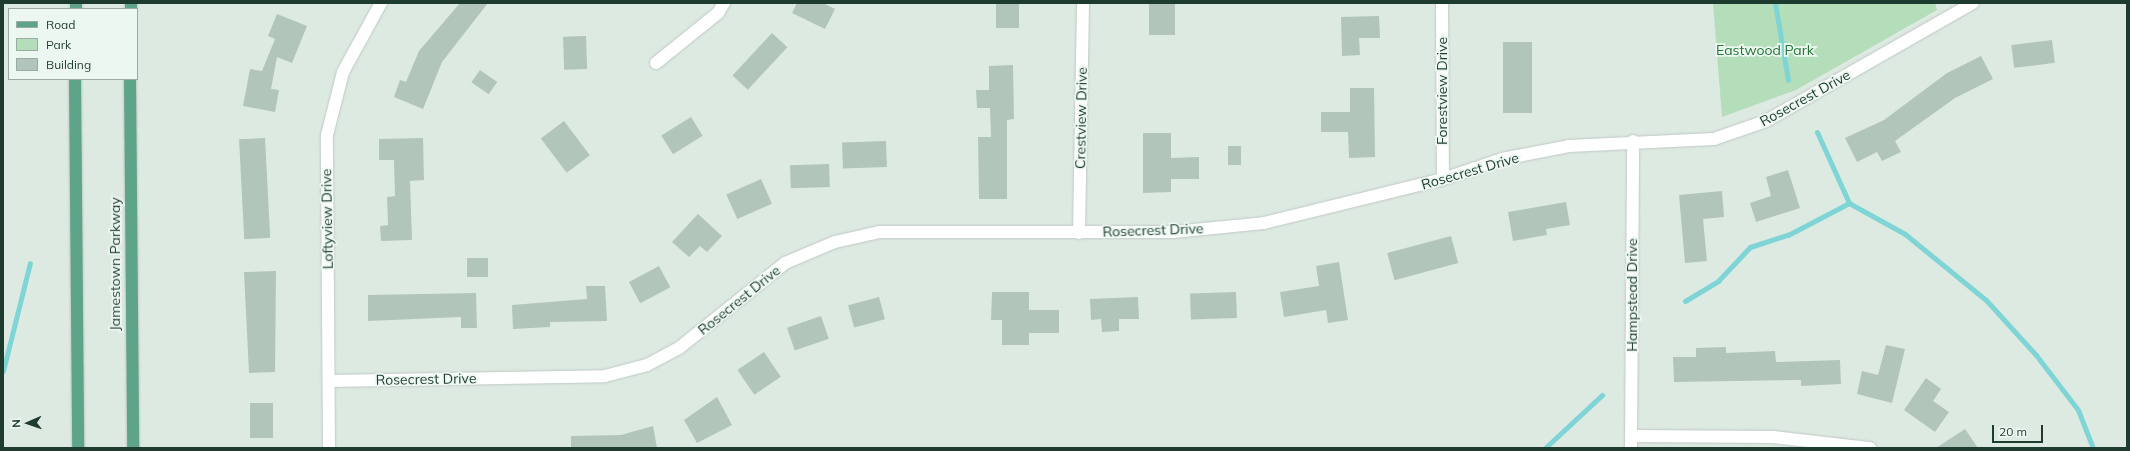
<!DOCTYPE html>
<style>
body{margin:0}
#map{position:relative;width:2130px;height:451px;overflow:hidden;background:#ddeae2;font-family:Mulish,sans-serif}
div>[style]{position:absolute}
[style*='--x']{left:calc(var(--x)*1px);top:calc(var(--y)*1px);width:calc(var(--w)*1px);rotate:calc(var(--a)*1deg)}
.green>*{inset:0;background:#b3deb9}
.stream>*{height:5px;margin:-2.5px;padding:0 2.5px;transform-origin:2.5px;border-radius:2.5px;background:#7fd4d6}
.building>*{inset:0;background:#b2c5bb;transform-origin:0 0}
.roads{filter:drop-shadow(0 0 1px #c0c8c5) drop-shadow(0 0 1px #c0c8c5)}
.minor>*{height:12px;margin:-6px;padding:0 6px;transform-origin:6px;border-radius:6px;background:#fff}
.major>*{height:12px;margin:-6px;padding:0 6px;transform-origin:6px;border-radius:6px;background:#5da488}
span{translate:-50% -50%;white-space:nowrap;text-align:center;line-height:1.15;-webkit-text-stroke:3.5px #edf7f1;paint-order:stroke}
.park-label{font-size:14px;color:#247538}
.street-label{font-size:14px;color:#1d3b2f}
.frame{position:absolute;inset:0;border:4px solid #1d3b2f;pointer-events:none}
.legend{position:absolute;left:8px;top:8px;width:130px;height:72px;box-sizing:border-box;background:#edf7f1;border:1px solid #9aaca3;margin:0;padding:5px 7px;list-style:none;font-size:12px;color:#1d3b2f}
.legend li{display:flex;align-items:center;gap:8px;height:20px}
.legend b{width:20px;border:1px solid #9aaca3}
.north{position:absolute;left:8px;top:403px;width:40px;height:40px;-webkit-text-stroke:3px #edf7f1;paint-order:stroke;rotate:268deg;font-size:11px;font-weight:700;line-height:16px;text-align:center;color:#1d3b2f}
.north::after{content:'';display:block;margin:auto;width:14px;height:18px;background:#1d3b2f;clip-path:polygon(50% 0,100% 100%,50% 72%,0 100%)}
.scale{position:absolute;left:1992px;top:425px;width:51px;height:18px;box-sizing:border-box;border:2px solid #1d3b2f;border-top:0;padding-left:5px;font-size:12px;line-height:14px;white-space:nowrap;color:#1d3b2f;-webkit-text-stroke:3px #edf7f1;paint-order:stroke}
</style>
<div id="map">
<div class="green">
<div style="clip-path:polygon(1713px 3px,1935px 3px,1937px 10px,1796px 90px,1722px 117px)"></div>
</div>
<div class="stream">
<div style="--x:1775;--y:3;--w:78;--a:80.4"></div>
<div style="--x:1817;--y:132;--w:78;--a:65.7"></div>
<div style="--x:1849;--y:203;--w:64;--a:29"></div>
<div style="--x:1905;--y:234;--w:104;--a:39.2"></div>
<div style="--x:1986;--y:300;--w:74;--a:47.7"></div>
<div style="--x:2036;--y:355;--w:69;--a:52.6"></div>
<div style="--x:2078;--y:410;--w:41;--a:68.5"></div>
<div style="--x:1685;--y:301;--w:39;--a:-31"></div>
<div style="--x:1718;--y:281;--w:47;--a:-46.7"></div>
<div style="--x:1750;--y:247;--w:40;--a:-18"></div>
<div style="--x:1788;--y:235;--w:69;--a:-27.7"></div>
<div style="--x:3;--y:371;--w:111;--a:-76"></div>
<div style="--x:1545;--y:448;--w:78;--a:-42.9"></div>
</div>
<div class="building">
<div style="clip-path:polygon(460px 3px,488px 3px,442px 62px,423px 109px,394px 97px,400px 80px,406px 82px,419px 51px)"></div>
<div style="clip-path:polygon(797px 3px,823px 3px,835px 9px,825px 29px,792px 13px)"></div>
<div style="left:996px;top:3px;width:23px;height:25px"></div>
<div style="left:1149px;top:3px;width:26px;height:32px"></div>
<div style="clip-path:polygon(277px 14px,307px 26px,292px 63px,277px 57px,271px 89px,279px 90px,275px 112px,243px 106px,250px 69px,262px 71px,275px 39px,268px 36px)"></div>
<div style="clip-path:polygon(1379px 16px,1380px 38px,1359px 38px,1360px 55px,1342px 56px,1341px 17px)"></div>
<div style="left:772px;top:33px;width:21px;height:58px;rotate:43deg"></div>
<div style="left:586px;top:36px;width:33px;height:23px;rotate:88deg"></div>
<div style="left:2052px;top:40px;width:23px;height:41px;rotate:83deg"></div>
<div style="left:1503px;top:42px;width:29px;height:71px"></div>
<div style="clip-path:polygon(1981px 56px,1993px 79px,1955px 98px,1895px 141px,1901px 152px,1882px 161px,1877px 152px,1857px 162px,1845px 138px,1884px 120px,1947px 73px)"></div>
<div style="clip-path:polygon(1013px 65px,1014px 119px,1007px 120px,1007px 199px,979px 199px,978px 137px,991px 137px,990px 108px,977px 108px,976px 90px,989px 90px,989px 66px)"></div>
<div style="left:480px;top:70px;width:21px;height:15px;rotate:35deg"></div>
<div style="clip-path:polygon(1350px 88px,1374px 88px,1375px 157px,1349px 158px,1348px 132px,1321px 132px,1321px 112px,1350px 112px)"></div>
<div style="left:691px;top:117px;width:22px;height:35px;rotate:58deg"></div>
<div style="left:564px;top:121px;width:43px;height:29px;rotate:53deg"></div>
<div style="clip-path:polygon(1143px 133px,1171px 133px,1171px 158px,1199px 157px,1199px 179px,1171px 179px,1171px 192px,1143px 193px)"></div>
<div style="left:265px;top:138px;width:100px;height:26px;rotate:87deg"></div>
<div style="clip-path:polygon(423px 138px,424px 180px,410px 181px,412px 240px,381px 241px,380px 226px,388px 225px,387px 197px,395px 196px,394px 160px,379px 160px,379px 139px)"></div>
<div style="left:886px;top:141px;width:26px;height:44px;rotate:88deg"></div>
<div style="left:1228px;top:146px;width:13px;height:19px"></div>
<div style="left:829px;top:164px;width:23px;height:39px;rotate:88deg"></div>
<div style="clip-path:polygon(1788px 170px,1800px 208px,1756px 222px,1750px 203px,1771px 196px,1766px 177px)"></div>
<div style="left:761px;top:179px;width:27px;height:38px;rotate:66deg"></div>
<div style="clip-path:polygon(1722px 191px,1724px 217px,1703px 219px,1707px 261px,1685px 263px,1679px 195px)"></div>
<div style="clip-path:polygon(1566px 202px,1570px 225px,1546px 229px,1547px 235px,1513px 241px,1508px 212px)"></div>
<div style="clip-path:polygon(698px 214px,722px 236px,707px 252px,700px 246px,689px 257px,672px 242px)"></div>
<div style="left:1451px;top:236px;width:28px;height:66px;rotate:75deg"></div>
<div style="left:467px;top:258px;width:21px;height:19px"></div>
<div style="clip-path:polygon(1339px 262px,1348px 320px,1328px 323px,1326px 310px,1284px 317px,1280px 292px,1319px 286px,1316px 266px)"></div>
<div style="left:659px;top:266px;width:24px;height:34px;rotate:62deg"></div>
<div style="clip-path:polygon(276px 271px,275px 372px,249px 373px,244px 272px)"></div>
<div style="clip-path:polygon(586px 286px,605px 286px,607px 321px,550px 322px,550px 327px,513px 329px,512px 305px,587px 299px)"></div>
<div style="clip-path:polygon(992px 292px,1029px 292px,1029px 310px,1059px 310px,1059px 333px,1029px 333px,1029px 345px,1002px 345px,1002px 320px,991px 320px)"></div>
<div style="left:1236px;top:292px;width:26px;height:46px;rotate:88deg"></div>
<div style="clip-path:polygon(476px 293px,477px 328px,461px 328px,461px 317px,368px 321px,368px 295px)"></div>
<div style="left:879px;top:297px;width:23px;height:32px;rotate:75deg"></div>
<div style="clip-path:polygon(1138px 297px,1139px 319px,1119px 319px,1119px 331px,1102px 332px,1101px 319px,1091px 320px,1090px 299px)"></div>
<div style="left:821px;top:316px;width:24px;height:36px;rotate:71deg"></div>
<div style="clip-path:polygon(1886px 345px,1905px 349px,1892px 403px,1857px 394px,1862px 371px,1878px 375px)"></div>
<div style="clip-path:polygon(1726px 347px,1726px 353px,1775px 351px,1776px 362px,1840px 360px,1841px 384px,1801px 386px,1801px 380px,1674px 382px,1673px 357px,1696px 357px,1696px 348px)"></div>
<div style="left:764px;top:352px;width:30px;height:32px;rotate:56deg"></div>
<div style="clip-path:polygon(1926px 378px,1941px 389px,1933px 401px,1949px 412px,1935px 432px,1904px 410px)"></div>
<div style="clip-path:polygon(717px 397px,732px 425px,697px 443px,684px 420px)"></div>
<div style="left:250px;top:403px;width:23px;height:35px"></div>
<div style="clip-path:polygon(653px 426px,657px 448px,571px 448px,571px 436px,621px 435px)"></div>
<div style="clip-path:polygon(1965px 429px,1978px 448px,1936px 448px)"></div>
</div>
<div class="roads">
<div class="minor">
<div style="--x:1442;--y:3;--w:176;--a:89.7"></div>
<div style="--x:656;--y:63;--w:80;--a:-38.9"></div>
<div style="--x:718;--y:13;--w:12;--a:-59"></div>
<div style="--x:1079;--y:233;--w:230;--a:-89"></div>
<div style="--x:329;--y:381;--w:276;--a:-1"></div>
<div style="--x:605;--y:376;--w:43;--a:-14.7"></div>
<div style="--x:647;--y:365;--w:36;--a:-28"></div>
<div style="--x:679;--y:348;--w:136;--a:-38.7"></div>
<div style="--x:785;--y:263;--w:54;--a:-22.8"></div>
<div style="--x:835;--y:242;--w:45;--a:-12.8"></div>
<div style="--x:879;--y:232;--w:294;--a:0"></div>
<div style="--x:1173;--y:232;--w:91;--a:-5.6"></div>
<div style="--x:1264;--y:223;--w:184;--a:-13.8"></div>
<div style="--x:1443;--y:179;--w:62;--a:-18.7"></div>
<div style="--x:1502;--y:159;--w:68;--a:-11"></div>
<div style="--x:1569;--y:146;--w:145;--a:-2.8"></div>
<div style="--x:1714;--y:139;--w:55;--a:-19.1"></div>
<div style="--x:1766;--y:121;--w:238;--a:-29.7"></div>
<div style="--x:1631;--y:436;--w:142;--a:0.4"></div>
<div style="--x:1773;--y:437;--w:98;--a:6.5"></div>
<div style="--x:329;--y:448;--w:313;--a:-90.4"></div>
<div style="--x:327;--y:135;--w:65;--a:-75.7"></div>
<div style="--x:343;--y:72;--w:79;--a:-61.2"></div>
<div style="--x:1631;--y:448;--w:307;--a:-89.6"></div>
</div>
<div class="major">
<div style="--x:76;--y:9;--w:6;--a:-90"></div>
<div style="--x:131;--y:9;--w:6;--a:-90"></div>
<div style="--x:75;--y:79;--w:369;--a:89.5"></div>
<div style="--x:130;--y:79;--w:369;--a:89.5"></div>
</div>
</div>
<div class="park-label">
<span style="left:1765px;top:50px">Eastwood Park</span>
</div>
<div class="street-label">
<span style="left:1442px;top:91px;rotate:-90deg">Forestview Drive</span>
<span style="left:1805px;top:98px;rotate:-29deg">Rosecrest Drive</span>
<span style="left:1081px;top:118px;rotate:-89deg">Crestview Drive</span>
<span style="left:1470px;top:171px;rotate:-16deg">Rosecrest Drive</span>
<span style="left:327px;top:219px;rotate:-91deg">Loftyview Drive</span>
<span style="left:1153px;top:230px;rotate:-2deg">Rosecrest Drive</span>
<span style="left:115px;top:264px;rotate:-90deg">Jamestown Parkway</span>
<span style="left:1632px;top:295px;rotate:-90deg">Hampstead Drive</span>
<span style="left:739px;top:300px;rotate:-39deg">Rosecrest Drive</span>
<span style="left:426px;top:379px;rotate:-1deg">Rosecrest Drive</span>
</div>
<div class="frame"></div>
<ul class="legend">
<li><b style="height:5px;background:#5da488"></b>Road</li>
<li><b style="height:11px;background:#b3deb9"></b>Park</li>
<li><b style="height:11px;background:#b2c5bb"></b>Building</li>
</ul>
<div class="north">N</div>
<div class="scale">20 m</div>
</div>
